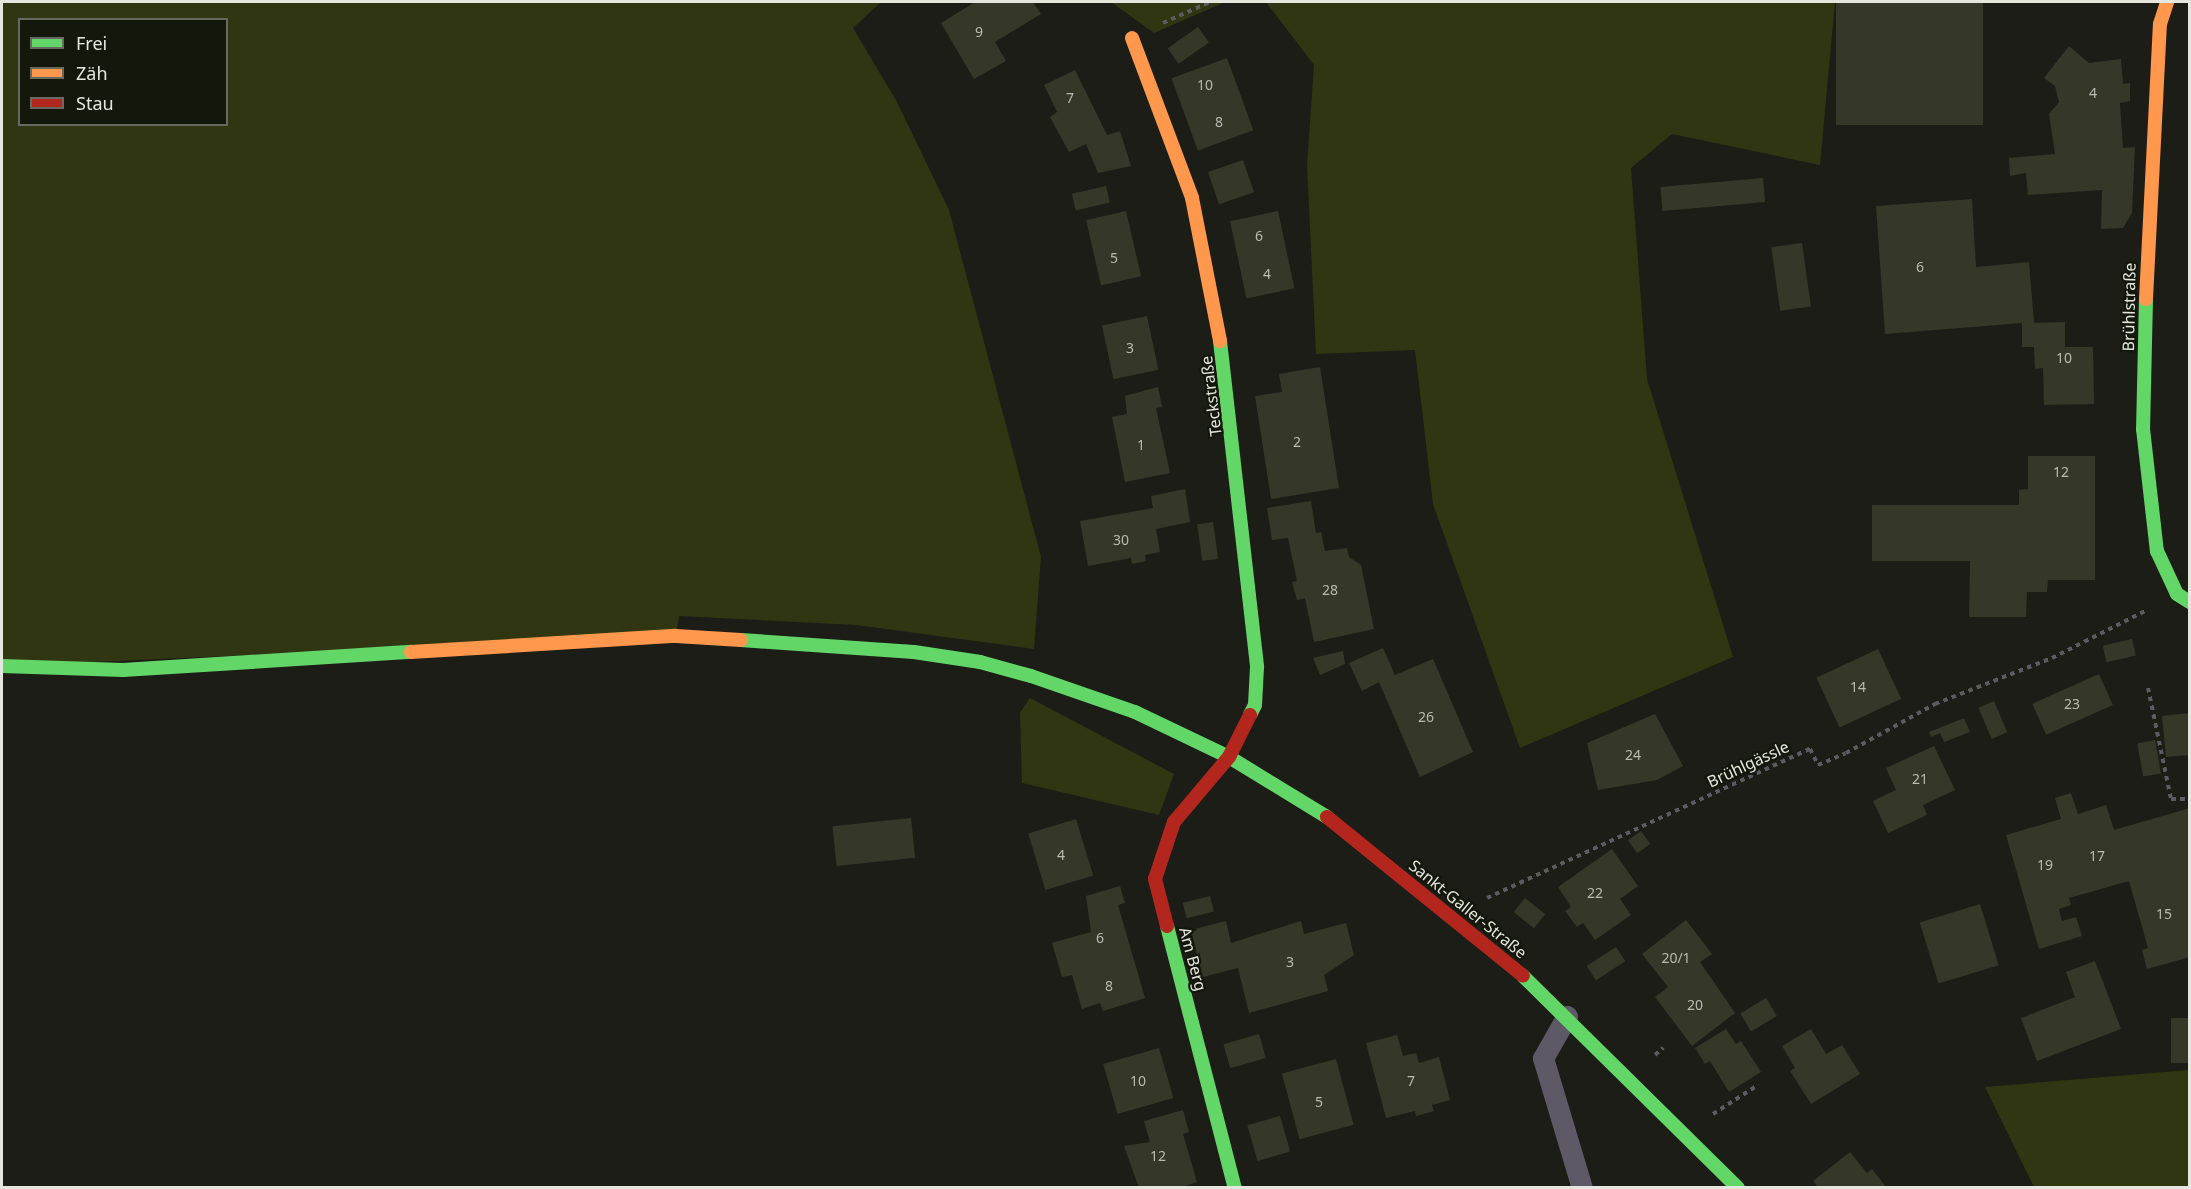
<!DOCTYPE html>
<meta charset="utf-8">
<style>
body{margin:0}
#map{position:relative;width:2191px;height:1189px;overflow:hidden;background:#1c1d17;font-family:"Noto Sans",sans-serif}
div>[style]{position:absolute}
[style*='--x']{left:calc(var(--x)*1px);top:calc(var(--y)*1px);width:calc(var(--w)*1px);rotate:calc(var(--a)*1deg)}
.green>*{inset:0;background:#303612}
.building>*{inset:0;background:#353828;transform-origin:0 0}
.path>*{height:4px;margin-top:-2px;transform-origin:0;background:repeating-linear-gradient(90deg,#5d5b62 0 4.5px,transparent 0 9px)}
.lane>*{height:21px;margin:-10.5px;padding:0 10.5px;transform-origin:10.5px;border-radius:10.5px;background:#5e5966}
.fast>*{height:14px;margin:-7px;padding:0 7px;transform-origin:7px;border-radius:7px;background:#63d668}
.slow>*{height:14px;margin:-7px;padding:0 7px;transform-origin:7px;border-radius:7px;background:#ff974d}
.jam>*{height:14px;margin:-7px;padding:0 7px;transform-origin:7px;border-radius:7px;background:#b3261e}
span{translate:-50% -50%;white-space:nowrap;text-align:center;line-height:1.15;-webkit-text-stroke:4.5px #14170b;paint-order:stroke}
.number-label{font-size:14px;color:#b9bbb1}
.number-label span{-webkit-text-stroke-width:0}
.street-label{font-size:16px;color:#e5e7df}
.frame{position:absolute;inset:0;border:3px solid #e5e7df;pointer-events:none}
.legend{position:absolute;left:18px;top:18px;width:210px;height:108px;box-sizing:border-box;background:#14170b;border:2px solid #686a60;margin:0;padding:8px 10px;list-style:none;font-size:18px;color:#e5e7df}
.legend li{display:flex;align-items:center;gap:12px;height:30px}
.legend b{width:30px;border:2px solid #686a60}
</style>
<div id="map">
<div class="green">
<div style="clip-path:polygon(evenodd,2px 2px,881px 2px,853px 28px,897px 102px,949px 210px,1041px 557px,1034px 649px,856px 625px,679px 616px,676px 636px,2px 666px,2px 2px,20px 20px,226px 20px,226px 124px,20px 124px,20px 20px)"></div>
<div style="clip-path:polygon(1111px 2px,1225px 2px,1154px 33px)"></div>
<div style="clip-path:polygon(1266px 2px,1835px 2px,1820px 165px,1672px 134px,1631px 168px,1647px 379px,1733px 657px,1520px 748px,1433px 504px,1415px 350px,1316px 354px,1307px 165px,1314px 65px)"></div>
<div style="clip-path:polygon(1030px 698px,1174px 774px,1159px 815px,1022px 783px,1020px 713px)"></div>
<div style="clip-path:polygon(2189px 1070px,2189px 1187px,2034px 1187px,1985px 1087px)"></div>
</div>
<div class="building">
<div style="clip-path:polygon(975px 2px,1033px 2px,1041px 14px,995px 42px,1006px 61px,974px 79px,941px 23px)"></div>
<div style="left:1836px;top:2px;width:147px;height:123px"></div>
<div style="left:1198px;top:27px;width:19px;height:37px;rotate:55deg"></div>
<div style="clip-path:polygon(2069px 46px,2089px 63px,2121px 59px,2123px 84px,2130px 83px,2130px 101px,2120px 103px,2123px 148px,2135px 147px,2132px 213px,2123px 228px,2101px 229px,2102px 190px,2028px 195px,2026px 173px,2010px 176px,2009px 158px,2055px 154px,2049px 114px,2059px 102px,2055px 86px,2044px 78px)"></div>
<div style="left:1227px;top:58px;width:77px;height:59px;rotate:70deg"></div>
<div style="clip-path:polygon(1075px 70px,1107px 135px,1120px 131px,1131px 166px,1098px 173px,1086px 144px,1069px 152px,1050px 117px,1057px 112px,1044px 85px)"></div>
<div style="left:1243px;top:160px;width:34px;height:37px;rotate:71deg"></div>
<div style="left:1763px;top:178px;width:24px;height:103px;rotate:85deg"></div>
<div style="left:1106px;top:186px;width:17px;height:35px;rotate:77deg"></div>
<div style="clip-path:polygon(1972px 199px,1976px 267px,2029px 262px,2034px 323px,2065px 322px,2065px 347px,2093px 347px,2094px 404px,2044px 405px,2043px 368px,2035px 369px,2034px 347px,2022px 347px,2022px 323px,1885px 334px,1876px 206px)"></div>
<div style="left:1126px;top:211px;width:67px;height:41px;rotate:77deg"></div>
<div style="left:1278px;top:211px;width:79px;height:49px;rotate:78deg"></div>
<div style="left:1802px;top:243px;width:64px;height:31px;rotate:82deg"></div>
<div style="left:1147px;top:316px;width:55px;height:46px;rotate:78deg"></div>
<div style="clip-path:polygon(1320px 367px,1339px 488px,1271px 499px,1255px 396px,1282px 392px,1279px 374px)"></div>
<div style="clip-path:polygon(1158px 387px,1162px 407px,1156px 408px,1170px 473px,1125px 482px,1112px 417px,1127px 414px,1125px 396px)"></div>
<div style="clip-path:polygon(2028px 456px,2095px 456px,2095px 580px,2048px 580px,2047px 592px,2027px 592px,2026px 617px,1969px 617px,1970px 561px,1872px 561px,1872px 505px,2019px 505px,2019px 490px,2028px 489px)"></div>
<div style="clip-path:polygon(1185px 489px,1190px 522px,1156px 529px,1160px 552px,1145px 555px,1146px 561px,1132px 564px,1131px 558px,1088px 566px,1080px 521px,1153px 508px,1151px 496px)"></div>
<div style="clip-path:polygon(1311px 501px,1316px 533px,1321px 532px,1325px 551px,1347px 548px,1349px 557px,1361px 565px,1374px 629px,1314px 642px,1305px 598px,1297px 600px,1292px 582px,1297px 581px,1288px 538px,1272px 540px,1267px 508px)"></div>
<div style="left:1213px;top:522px;width:37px;height:16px;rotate:82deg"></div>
<div style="left:2132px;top:639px;width:17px;height:30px;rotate:77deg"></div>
<div style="clip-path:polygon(1383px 648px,1395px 675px,1433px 659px,1473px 752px,1420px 777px,1379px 682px,1362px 691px,1349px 663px)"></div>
<div style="left:1878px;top:649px;width:55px;height:68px;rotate:65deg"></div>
<div style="clip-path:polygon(1343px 651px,1345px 664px,1320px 675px,1313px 658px)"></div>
<div style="left:2099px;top:674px;width:34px;height:73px;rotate:66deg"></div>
<div style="left:1994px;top:701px;width:34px;height:17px;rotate:67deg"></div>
<div style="clip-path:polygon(2190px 713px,2190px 755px,2166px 757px,2162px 716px)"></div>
<div style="clip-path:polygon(1655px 714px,1683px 766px,1657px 780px,1598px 790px,1587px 743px)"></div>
<div style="clip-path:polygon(1964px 718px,1970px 732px,1944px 742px,1940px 733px,1931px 737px,1929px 732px)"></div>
<div style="left:2155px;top:740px;width:34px;height:18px;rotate:80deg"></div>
<div style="clip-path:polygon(1934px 746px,1955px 790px,1923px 805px,1927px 815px,1888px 833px,1873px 801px,1896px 790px,1886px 768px)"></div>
<div style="clip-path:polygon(2071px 793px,2078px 814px,2106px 805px,2114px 830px,2190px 808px,2190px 957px,2147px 969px,2142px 950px,2148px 948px,2129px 881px,2069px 898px,2071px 905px,2059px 909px,2062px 921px,2076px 917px,2082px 936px,2039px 949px,2006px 835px,2061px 819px,2055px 798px)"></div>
<div style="left:911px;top:818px;width:40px;height:79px;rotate:84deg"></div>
<div style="left:1076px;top:819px;width:59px;height:50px;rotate:73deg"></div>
<div style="left:1641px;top:831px;width:16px;height:16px;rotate:55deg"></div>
<div style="clip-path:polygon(1612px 849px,1638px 886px,1620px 899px,1631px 915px,1595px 940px,1583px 923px,1577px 927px,1565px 911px,1571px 907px,1558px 887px)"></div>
<div style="clip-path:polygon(1120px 886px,1125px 903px,1118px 905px,1145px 998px,1103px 1011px,1100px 1003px,1082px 1009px,1072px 975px,1062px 977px,1052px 943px,1091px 932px,1086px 896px)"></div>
<div style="left:1210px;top:896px;width:16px;height:28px;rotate:76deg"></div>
<div style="left:1525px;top:898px;width:26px;height:18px;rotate:39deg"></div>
<div style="left:1980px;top:904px;width:64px;height:63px;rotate:73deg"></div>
<div style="clip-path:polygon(1686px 920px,1712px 954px,1700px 962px,1735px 1013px,1692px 1046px,1655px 997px,1668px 987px,1642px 954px)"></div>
<div style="clip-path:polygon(1226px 921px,1231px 943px,1301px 921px,1304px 934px,1346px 923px,1354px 955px,1324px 975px,1328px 991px,1249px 1013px,1238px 968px,1203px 977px,1191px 930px)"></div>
<div style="left:1616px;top:947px;width:17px;height:35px;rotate:57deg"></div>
<div style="clip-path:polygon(2095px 961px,2121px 1029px,2037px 1061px,2021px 1018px,2075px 997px,2066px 972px)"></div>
<div style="left:1766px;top:998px;width:21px;height:30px;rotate:59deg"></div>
<div style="left:2190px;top:1018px;width:45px;height:19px;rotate:90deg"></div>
<div style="clip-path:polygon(1726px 1029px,1736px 1044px,1741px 1041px,1761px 1072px,1729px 1092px,1710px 1061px,1705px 1064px,1695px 1048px)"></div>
<div style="clip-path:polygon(1811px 1029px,1826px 1054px,1842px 1045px,1860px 1074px,1811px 1104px,1790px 1071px,1795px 1068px,1782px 1046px)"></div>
<div style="left:1259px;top:1034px;width:25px;height:37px;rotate:74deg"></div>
<div style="clip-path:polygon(1397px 1035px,1403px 1056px,1416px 1053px,1419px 1063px,1439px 1057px,1450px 1100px,1432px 1105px,1434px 1111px,1416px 1116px,1415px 1111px,1386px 1118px,1366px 1043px)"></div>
<div style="left:1159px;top:1048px;width:52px;height:58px;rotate:74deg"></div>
<div style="left:1336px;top:1059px;width:68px;height:56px;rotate:75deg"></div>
<div style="clip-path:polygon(1183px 1110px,1189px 1132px,1183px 1134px,1197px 1182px,1180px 1188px,1139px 1188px,1124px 1146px,1150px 1142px,1144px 1121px)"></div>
<div style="left:1280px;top:1116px;width:37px;height:34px;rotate:74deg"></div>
<div style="clip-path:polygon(1850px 1152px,1867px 1173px,1872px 1169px,1887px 1188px,1819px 1188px,1813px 1181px)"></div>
</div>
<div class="path">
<div style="--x:1163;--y:23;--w:51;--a:-24.1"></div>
<div style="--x:2148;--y:688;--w:113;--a:78.3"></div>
<div style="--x:2171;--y:799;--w:19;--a:0"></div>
<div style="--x:1487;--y:898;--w:356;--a:-24.8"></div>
<div style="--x:1810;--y:749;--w:18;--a:63"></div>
<div style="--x:1818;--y:765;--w:30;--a:-23"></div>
<div style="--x:1846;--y:753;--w:102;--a:-28.8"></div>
<div style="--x:1935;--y:704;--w:126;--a:-21.5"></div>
<div style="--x:2052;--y:658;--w:106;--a:-26.8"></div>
<div style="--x:1655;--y:1055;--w:11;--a:-41"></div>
<div style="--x:1713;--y:1114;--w:54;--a:-32.8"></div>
</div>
<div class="lane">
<div style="--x:1567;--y:1016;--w:48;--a:119.7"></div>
<div style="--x:1543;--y:1058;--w:136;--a:73.3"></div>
</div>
<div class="fast">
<div style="--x:2146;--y:299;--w:130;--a:91.3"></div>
<div style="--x:2143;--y:429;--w:123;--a:83.5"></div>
<div style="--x:2157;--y:551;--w:47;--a:65.1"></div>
<div style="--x:2177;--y:594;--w:15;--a:32"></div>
<div style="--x:1220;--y:341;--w:328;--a:83.5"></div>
<div style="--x:1257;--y:667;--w:38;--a:93"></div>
<div style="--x:1255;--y:705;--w:11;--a:117"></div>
<div style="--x:741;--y:640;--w:173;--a:4"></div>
<div style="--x:914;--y:652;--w:67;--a:8.6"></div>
<div style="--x:980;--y:662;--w:53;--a:15.4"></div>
<div style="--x:1031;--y:676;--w:110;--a:19.1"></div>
<div style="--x:1135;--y:712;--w:104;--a:25.6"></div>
<div style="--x:1229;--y:757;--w:115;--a:31.5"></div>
<div style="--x:2;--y:666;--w:121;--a:1.9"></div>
<div style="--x:123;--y:670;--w:289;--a:-3.6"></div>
<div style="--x:1167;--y:926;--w:271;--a:75.5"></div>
<div style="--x:1523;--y:976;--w:302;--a:44.6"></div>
</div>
<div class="slow">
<div style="--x:1132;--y:38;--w:171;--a:69.4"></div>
<div style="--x:1192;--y:198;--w:146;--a:78.9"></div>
<div style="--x:2146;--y:299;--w:275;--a:-87.1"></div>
<div style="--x:2160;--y:24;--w:23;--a:-72"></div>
<div style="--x:411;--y:652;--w:265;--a:-3.5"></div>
<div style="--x:676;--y:636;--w:65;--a:3.5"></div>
</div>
<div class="jam">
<div style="--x:1327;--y:817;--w:252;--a:39"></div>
<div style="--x:1167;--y:926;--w:49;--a:-104.3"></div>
<div style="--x:1155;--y:879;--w:60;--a:-71.6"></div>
<div style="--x:1174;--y:822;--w:85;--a:-49.8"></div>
<div style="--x:1229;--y:757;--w:47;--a:-63.4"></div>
</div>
<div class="number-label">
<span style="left:979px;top:32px">9</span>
<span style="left:1205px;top:85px">10</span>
<span style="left:2093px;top:93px">4</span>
<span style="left:1070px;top:98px">7</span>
<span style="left:1219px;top:122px">8</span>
<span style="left:1259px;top:236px">6</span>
<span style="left:1114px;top:258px">5</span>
<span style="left:1920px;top:267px">6</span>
<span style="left:1267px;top:274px">4</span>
<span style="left:1130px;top:348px">3</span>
<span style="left:2064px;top:358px">10</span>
<span style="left:1297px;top:442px">2</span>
<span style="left:1141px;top:445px">1</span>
<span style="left:2061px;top:472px">12</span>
<span style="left:1121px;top:540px">30</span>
<span style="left:1330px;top:590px">28</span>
<span style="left:1858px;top:687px">14</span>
<span style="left:2072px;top:704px">23</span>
<span style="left:1426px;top:717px">26</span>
<span style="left:1633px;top:755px">24</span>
<span style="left:1920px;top:779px">21</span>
<span style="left:1061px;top:855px">4</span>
<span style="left:2097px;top:856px">17</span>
<span style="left:2045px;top:865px">19</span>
<span style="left:1595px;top:893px">22</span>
<span style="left:2164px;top:914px">15</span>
<span style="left:1100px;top:938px">6</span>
<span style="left:1676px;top:958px">20/1</span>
<span style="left:1290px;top:962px">3</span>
<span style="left:1109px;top:986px">8</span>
<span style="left:1695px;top:1005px">20</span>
<span style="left:1138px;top:1081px">10</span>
<span style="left:1411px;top:1081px">7</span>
<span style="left:1319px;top:1102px">5</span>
<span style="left:1158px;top:1156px">12</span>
</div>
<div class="street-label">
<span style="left:2129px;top:307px;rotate:-89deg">Brühlstraße</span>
<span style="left:1211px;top:396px;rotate:-97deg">Teckstraße</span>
<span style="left:1748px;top:764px;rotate:-25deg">Brühlgässle</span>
<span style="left:1468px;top:909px;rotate:39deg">Sankt-Galler-Straße</span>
<span style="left:1193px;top:959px;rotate:75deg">Am Berg</span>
</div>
<div class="frame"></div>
<ul class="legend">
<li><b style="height:8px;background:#63d668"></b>Frei</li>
<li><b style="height:8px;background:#ff974d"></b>Zäh</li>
<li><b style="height:8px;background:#b3261e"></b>Stau</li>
</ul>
</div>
